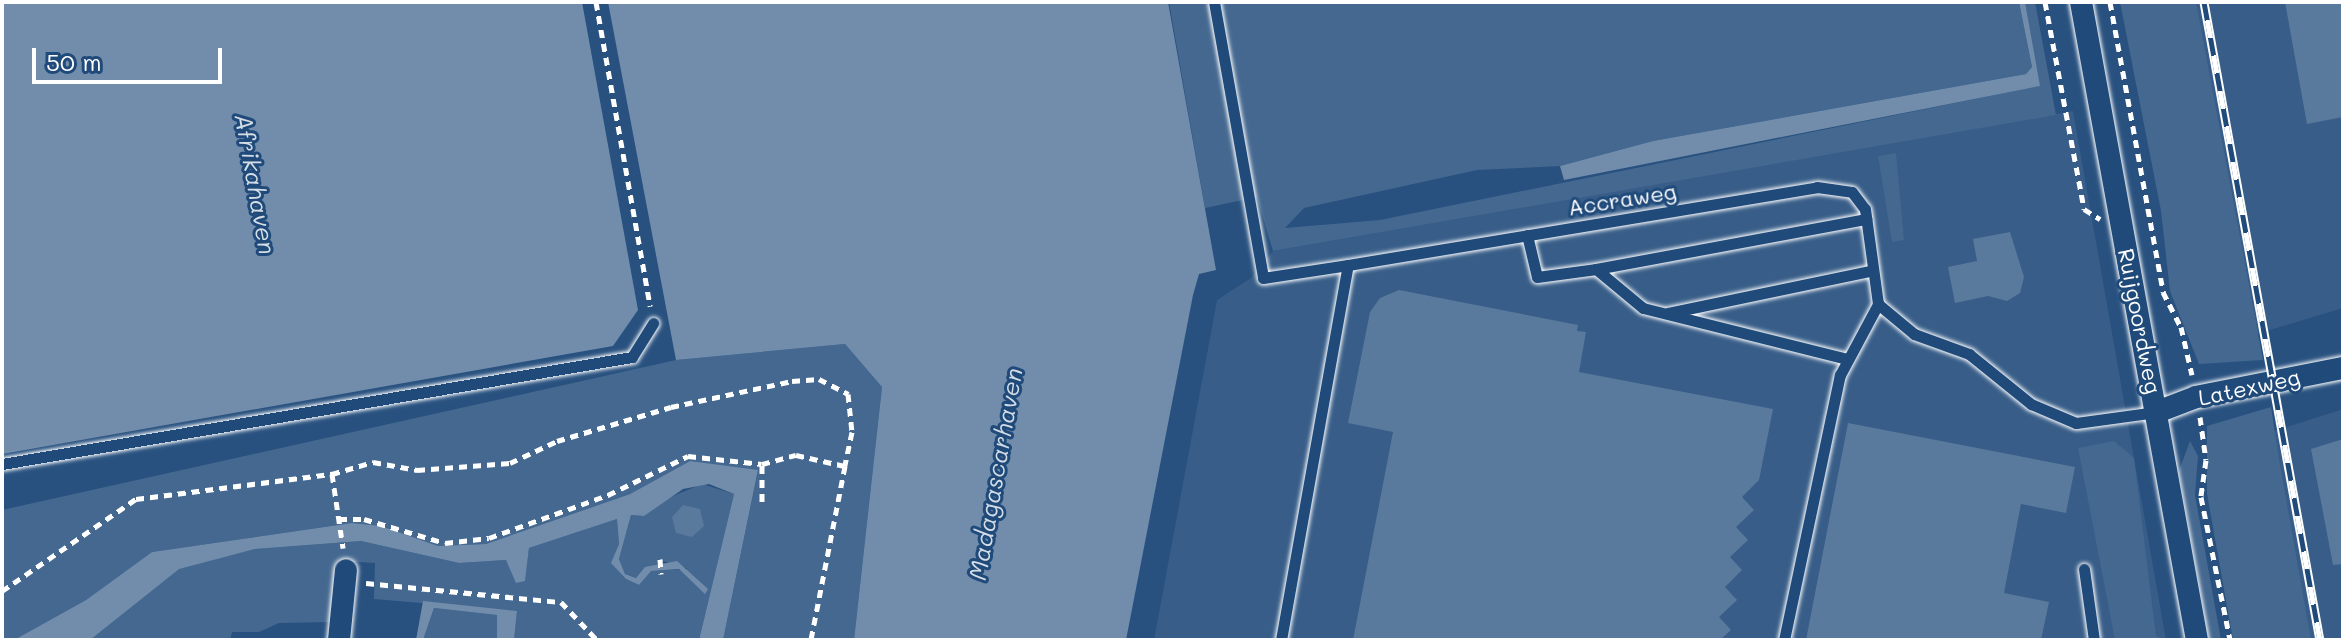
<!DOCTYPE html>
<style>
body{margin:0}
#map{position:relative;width:2345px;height:642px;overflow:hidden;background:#28517f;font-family:Mali,sans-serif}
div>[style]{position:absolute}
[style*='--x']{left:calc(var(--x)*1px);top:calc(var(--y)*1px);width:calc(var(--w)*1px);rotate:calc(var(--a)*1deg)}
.built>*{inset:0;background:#375d88}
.green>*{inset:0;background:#446890}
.water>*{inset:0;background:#718dab}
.building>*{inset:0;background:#5a7a9d}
.path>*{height:5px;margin-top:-2.5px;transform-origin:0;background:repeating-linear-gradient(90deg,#fff 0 8px,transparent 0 14px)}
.roads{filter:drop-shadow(0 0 2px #fff) drop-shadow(0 0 2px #fff)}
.lane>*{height:11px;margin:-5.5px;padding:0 5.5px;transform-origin:5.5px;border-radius:5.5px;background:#1f4a7a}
.street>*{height:22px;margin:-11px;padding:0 11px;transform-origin:11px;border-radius:11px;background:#1f4a7a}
.rail>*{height:9px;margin-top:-4.5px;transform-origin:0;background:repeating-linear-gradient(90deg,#1f4a7a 0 18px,#fff 0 36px);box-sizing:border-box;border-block:2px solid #fff}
span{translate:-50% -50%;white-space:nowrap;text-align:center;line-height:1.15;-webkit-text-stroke:6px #1f4a7a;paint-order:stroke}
.street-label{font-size:22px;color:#fff}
.water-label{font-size:24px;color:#d4dde6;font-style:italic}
.frame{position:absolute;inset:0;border:4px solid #fff;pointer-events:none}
.scale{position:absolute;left:32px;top:48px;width:190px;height:36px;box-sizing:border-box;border:4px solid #fff;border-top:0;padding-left:10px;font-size:24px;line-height:28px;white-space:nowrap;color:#fff;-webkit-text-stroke:6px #1f4a7a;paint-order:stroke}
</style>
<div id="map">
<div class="built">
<div style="clip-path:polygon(2129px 2px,2343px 2px,2343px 308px,2197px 352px)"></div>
<div style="clip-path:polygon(2073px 111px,2166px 640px,1154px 640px,1217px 300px,1251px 278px,1273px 251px)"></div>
<div style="clip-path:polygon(2343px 409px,2343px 640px,2289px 640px,2246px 440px)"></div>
</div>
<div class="green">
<div style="clip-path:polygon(1169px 2px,2019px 2px,2032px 67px,2026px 74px,1653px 141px,1560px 166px,1477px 170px,1304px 208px,1285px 228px,1380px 220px,2039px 86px,2025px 2px,2035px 2px,2056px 115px,1273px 251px,1257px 197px,1205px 208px)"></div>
<div style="clip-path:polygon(2120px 2px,2196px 2px,2263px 360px,2199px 364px,2170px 291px,2161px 211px)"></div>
<div style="clip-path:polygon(1896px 153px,1904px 240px,1892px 242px,1878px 156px)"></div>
<div style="clip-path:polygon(845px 344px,882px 387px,854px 640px,723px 640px,758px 471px,690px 461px,630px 494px,486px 544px,438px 546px,381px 526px,352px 523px,152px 552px,86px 600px,14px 640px,2px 640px,2px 510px,676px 360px)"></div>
<div style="clip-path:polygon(2271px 407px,2279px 459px,2311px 640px,2233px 640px,2207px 494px,2207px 426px)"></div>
<div style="clip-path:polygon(2114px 441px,2134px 458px,2156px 636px,2167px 640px,2115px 640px,2078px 448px)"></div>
<div style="clip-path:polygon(2190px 441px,2198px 456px,2195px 495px,2221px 640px,2209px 640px,2179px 471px)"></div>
<div style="clip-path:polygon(702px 484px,734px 494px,699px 640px,514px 640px,517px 611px,374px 599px,375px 563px,343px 561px,334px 622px,279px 623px,259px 632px,232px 632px,230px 640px,90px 640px,179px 568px,255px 549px,361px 541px,459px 563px,506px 560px,515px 577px,525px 580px,529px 548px,617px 519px,619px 544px,612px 562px,626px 579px,639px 585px,650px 571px,688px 569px,663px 561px,636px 578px,625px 574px,619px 559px,631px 515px,644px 516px,661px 501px)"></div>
<div style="clip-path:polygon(434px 608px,497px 615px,497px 640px,423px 640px)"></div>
</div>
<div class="water">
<div style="clip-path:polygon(2px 2px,582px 2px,638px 310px,613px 346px,2px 454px)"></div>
<div style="clip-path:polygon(608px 2px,1168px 2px,1216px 270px,1199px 274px,1193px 295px,1126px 640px,854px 640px,882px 387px,845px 344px,676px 360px)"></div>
<div style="clip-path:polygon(2019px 2px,2025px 2px,2040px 86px,1564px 180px,1560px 166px,1653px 141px,2026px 74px,2032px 67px)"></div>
<div style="clip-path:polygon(690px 461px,758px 470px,723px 640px,699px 640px,734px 494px,709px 484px,683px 489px,644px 516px,631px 515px,619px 559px,625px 574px,636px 578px,645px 567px,677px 561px,708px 589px,705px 594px,679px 569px,651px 571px,639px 585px,626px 579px,611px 563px,619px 544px,617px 519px,529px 548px,525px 581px,516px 583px,506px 560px,459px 563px,361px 541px,255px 549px,179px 569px,90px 640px,14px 640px,86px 600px,152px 552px,352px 523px,381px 526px,438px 546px,486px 544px,630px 494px)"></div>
<div style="clip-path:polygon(423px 601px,517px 611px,514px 640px,497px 640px,497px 615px,434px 608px,423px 640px,416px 640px)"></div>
</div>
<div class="building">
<div style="clip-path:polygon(2285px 2px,2343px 2px,2343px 117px,2307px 124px)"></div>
<div style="clip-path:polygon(2010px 232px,2024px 277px,2020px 293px,2007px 301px,1988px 296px,1955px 303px,1948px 267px,1977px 261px,1973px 239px)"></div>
<div style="clip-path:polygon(1399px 290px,1578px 325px,1577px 331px,1586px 332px,1579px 372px,1773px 409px,1759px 480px,1742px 497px,1754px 510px,1736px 527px,1748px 540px,1730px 557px,1742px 570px,1725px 587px,1737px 600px,1719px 617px,1731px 630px,1720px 640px,1353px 640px,1393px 432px,1348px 423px,1370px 312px,1380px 298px)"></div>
<div style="clip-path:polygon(1848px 423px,2075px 467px,2066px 513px,2021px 504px,2004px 593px,2049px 602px,2041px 640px,1806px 640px)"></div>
<div style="clip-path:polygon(2343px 439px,2343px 564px,2333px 565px,2311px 449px)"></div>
<div style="clip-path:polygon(683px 505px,700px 509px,704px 526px,692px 537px,676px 533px,672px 517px)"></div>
</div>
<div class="path">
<div style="--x:596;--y:2;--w:309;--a:79.9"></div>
<div style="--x:2045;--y:2;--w:211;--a:79.3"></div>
<div style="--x:2084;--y:209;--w:19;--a:32"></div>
<div style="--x:2110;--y:2;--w:295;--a:79.6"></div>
<div style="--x:2163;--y:292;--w:39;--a:63"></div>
<div style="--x:2181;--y:327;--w:49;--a:77.1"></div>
<div style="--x:2200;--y:417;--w:43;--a:82.1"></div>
<div style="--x:2206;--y:460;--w:37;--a:98"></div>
<div style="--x:2201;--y:497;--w:146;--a:78.5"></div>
<div style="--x:332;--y:474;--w:75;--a:81.5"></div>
<div style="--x:762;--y:502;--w:38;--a:-90"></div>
<div style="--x:762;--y:464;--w:35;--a:-15"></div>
<div style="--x:796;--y:455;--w:50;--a:12.7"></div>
<div style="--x:845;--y:466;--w:177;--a:101.1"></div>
<div style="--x:339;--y:519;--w:25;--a:0"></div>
<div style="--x:364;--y:519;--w:84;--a:16.5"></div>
<div style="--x:445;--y:543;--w:44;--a:-6.5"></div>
<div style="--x:489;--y:538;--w:127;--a:-19.9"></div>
<div style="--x:608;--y:495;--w:89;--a:-26"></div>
<div style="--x:688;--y:456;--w:74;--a:6.2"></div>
<div style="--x:660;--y:559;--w:15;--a:86"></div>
<div style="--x:366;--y:583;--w:196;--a:5.6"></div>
<div style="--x:561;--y:602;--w:52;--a:46.5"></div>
<div style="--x:2;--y:591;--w:163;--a:-34.5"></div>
<div style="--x:136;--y:499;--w:198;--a:-7.3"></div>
<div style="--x:332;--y:474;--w:43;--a:-16.3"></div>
<div style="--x:373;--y:462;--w:45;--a:10.3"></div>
<div style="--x:417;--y:470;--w:93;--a:-4.3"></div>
<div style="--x:510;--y:463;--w:52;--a:-25.1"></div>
<div style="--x:557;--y:441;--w:119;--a:-16.6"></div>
<div style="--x:671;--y:407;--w:124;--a:-12.1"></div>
<div style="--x:792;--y:381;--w:27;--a:-4"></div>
<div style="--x:819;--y:379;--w:33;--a:27"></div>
<div style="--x:848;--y:394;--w:38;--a:84"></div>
<div style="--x:852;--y:432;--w:35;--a:102"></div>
</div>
<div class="roads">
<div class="lane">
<div style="--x:1214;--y:2;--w:280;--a:79.9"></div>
<div style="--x:1263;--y:278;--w:86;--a:-8.7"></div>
<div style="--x:1527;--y:235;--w:43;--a:76.6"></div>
<div style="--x:1537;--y:277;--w:60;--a:-7.7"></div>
<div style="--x:1596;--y:269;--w:61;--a:39.7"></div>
<div style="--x:1643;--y:308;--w:211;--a:14"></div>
<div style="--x:1596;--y:269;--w:275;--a:-10.5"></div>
<div style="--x:1668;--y:313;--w:209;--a:-11.8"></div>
<div style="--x:2;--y:464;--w:639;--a:-9.64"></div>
<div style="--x:632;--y:357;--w:40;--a:-58"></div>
<div style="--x:2084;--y:569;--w:72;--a:82"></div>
<div style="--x:1281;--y:640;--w:381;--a:-79.9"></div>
<div style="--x:1348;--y:265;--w:475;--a:-9.4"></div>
<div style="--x:1817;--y:187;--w:35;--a:8"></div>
<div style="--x:1852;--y:192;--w:21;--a:53"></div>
<div style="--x:1865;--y:209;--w:96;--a:82.2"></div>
<div style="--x:1878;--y:304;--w:47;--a:39.8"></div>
<div style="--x:1914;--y:334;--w:59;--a:20"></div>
<div style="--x:1969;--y:354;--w:80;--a:38.9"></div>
<div style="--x:2031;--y:404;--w:49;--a:22.9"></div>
<div style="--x:2076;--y:423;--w:81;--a:-7.8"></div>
<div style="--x:1784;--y:640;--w:271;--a:-78.1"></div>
<div style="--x:1840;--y:375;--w:81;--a:-61.8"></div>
</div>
<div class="street">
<div style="--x:2081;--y:2;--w:648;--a:79.7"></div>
<div style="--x:2157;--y:412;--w:42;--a:-21"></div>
<div style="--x:2196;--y:397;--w:150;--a:-11.2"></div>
<div style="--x:339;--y:640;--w:70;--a:-84.3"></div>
</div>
</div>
<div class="rail">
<div style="--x:2204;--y:2;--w:648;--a:79.7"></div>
</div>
<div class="street-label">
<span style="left:1622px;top:199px;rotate:-9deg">Accraweg</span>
<span style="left:2140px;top:321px;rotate:79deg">Ruijgoordweg</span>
<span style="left:2249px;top:387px;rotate:-12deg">Latexweg</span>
</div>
<div class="water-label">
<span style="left:256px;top:184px;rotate:80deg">Afrikahaven</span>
<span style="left:995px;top:474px;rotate:-80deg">Madagascarhaven</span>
</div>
<div class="frame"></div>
<div class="scale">50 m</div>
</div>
